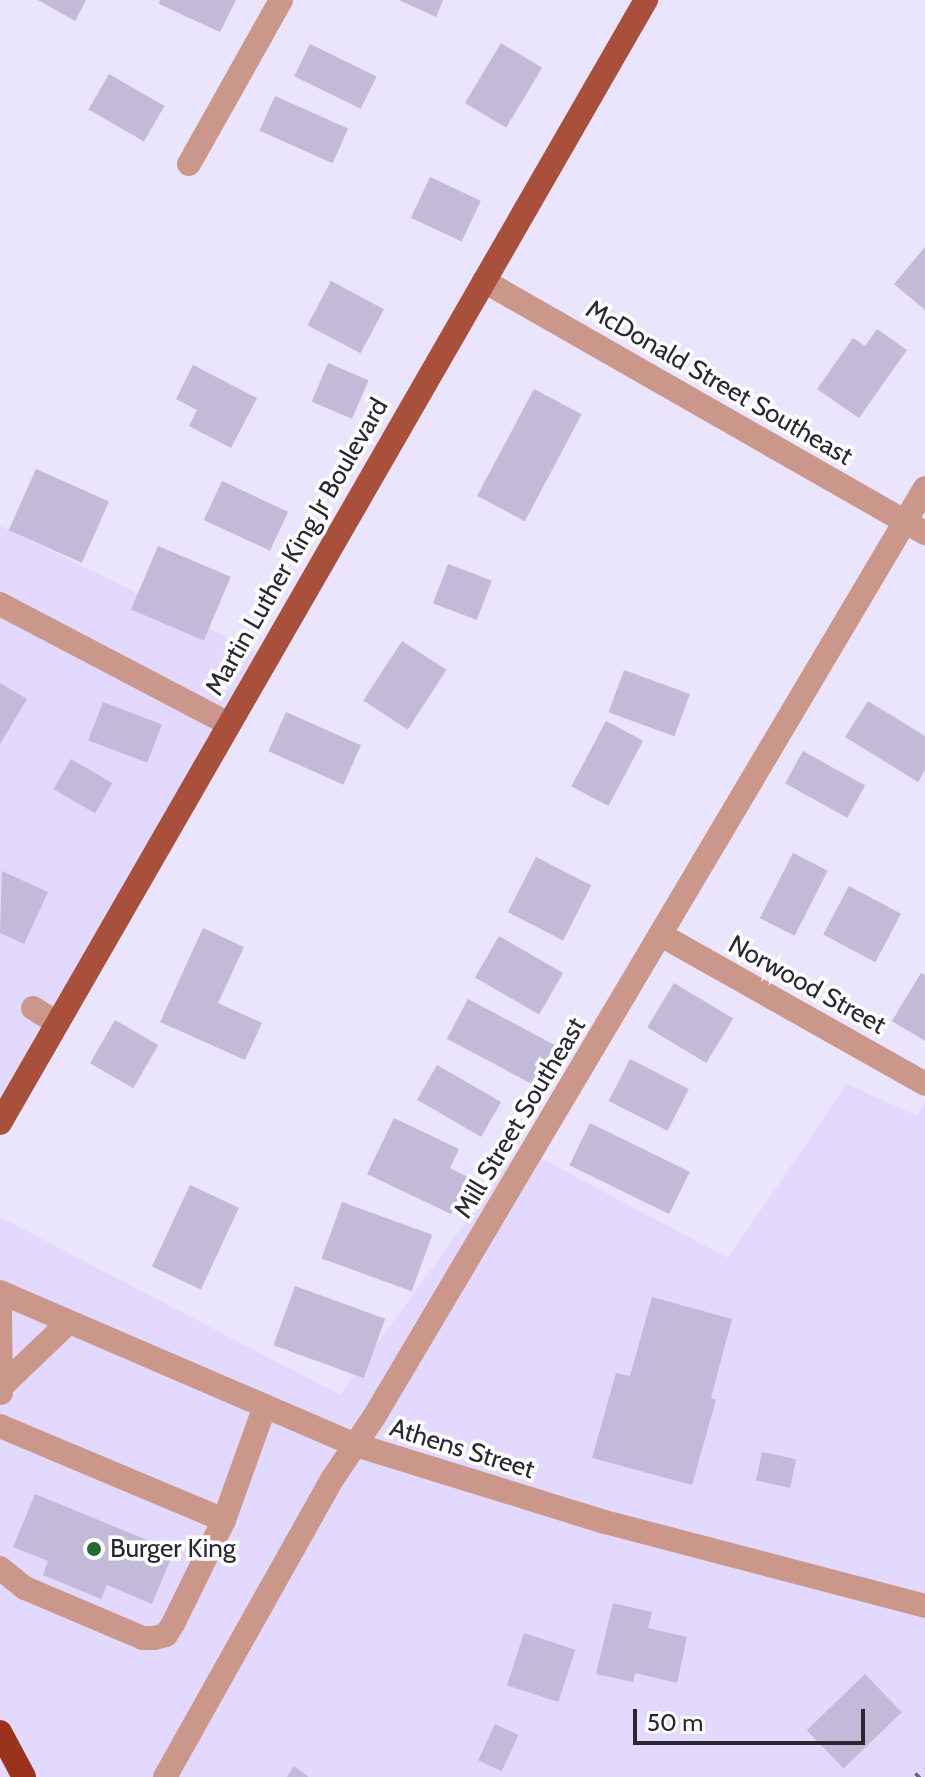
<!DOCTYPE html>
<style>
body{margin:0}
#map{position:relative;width:925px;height:1777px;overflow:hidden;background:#eae4fd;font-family:Cabin,sans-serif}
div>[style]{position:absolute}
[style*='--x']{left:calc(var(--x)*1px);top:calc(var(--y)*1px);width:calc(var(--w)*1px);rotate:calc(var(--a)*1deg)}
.built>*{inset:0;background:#e3d9fe}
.building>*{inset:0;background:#c2bad8;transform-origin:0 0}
.minor>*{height:24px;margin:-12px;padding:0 12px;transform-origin:12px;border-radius:12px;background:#cb978b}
.major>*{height:24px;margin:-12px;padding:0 12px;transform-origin:12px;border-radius:12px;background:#a9503d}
.highway>*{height:24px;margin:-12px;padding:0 12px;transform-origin:12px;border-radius:12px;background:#9b321c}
.rail>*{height:6px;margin-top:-3px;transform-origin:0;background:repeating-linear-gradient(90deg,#6c6878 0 4px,transparent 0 12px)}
.dots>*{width:22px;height:22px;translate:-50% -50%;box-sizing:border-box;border:4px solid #fff;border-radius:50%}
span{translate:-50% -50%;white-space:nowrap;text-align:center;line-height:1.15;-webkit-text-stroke:7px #fff;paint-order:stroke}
.street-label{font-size:26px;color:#2a2732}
.poi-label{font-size:26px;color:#2a2732}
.left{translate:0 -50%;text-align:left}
.scale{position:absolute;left:633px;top:1709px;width:232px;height:36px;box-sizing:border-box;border:4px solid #2a2732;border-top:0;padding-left:10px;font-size:24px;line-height:28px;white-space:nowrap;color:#2a2732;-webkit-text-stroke:6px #fff;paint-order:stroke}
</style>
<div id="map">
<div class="built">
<div style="clip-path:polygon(0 526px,260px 653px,0 1109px)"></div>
<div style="clip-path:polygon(847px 1084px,917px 1116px,925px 1101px,925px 1777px,0 1777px,0 1217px,340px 1395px,520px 1147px,728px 1258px)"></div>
</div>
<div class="building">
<div style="clip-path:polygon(38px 0,86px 0,75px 21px)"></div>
<div style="clip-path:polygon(160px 0,236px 0,220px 32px,159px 4px)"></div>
<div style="clip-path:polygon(399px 0,443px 0,436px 17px)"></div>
<div style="left:501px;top:43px;width:48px;height:70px;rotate:31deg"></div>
<div style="left:310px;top:44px;width:74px;height:36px;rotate:26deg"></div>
<div style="left:109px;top:74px;width:64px;height:41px;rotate:30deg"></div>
<div style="left:275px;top:96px;width:80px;height:38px;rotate:24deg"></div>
<div style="left:430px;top:177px;width:56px;height:45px;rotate:25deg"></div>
<div style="clip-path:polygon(925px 247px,925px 310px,894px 284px)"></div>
<div style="left:331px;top:281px;width:60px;height:50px;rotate:28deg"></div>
<div style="clip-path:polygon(877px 329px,907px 350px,859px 418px,817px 389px,853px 338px,865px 346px)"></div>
<div style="left:328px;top:363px;width:44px;height:42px;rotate:23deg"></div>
<div style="clip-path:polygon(193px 365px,257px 398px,231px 448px,189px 426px,197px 410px,176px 399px)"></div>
<div style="left:534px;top:389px;width:54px;height:121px;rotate:28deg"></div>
<div style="left:36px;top:469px;width:80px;height:67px;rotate:24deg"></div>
<div style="left:222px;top:481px;width:73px;height:43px;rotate:25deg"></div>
<div style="left:158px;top:546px;width:79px;height:69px;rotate:23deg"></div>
<div style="left:448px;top:564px;width:47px;height:42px;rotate:21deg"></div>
<div style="left:402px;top:641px;width:53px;height:71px;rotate:33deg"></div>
<div style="left:624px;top:670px;width:70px;height:45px;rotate:20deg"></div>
<div style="clip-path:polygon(0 683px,27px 699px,0 744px)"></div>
<div style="clip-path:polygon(868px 701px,925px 736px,925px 770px,918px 782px,845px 737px)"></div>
<div style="left:103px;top:702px;width:63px;height:41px;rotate:21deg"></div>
<div style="left:286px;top:712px;width:82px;height:43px;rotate:24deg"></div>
<div style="left:606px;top:721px;width:42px;height:74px;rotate:28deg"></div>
<div style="left:803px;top:751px;width:71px;height:37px;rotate:29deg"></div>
<div style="left:71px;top:759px;width:48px;height:35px;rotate:30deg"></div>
<div style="left:793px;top:853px;width:39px;height:73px;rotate:27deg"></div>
<div style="left:536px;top:857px;width:62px;height:62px;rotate:27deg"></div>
<div style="clip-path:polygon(2px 871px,48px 892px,24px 944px,0 933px)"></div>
<div style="left:849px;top:886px;width:59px;height:55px;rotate:28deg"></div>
<div style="clip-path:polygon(203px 928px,244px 947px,218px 1003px,262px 1023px,245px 1060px,160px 1022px)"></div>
<div style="left:499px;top:936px;width:74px;height:48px;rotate:30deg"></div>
<div style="clip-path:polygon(921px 973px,925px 975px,925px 1041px,892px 1021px)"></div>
<div style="left:674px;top:983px;width:69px;height:52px;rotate:31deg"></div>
<div style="left:468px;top:999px;width:98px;height:45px;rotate:28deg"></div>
<div style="left:115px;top:1020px;width:50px;height:50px;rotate:30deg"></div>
<div style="left:630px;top:1059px;width:66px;height:47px;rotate:27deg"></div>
<div style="left:437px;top:1065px;width:74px;height:40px;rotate:30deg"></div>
<div style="clip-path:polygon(394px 1118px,459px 1149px,450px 1168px,468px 1177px,451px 1214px,367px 1174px)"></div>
<div style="left:590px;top:1123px;width:111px;height:47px;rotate:26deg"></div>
<div style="left:190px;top:1185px;width:54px;height:90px;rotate:25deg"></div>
<div style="left:342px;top:1202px;width:96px;height:60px;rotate:20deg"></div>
<div style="left:295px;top:1286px;width:96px;height:63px;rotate:20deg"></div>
<div style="clip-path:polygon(652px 1297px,732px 1319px,711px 1398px,716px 1400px,692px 1485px,592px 1458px,616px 1373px,630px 1376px)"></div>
<div style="left:762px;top:1452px;width:35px;height:29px;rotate:12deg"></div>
<div style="clip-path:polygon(35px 1494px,174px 1551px,152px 1604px,107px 1585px,101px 1599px,43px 1575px,48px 1561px,13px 1547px)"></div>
<div style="clip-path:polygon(613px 1603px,652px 1612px,648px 1628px,687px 1637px,677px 1683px,635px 1673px,633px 1682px,596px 1674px)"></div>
<div style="left:524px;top:1633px;width:54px;height:55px;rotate:18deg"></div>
<div style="left:865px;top:1674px;width:53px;height:81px;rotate:46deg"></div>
<div style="left:495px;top:1724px;width:26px;height:40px;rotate:25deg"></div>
<div style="clip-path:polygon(294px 1766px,309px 1777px,287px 1777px)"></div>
</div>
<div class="minor">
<div style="--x:189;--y:164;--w:188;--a:-60.7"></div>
<div style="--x:484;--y:281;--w:508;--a:29.74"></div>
<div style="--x:0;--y:604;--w:256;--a:27.7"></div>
<div style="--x:661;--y:935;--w:303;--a:29.4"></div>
<div style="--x:33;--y:1008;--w:28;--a:32"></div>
<div style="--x:0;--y:1292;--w:387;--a:23.3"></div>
<div style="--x:356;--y:1445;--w:261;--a:17.2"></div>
<div style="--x:605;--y:1522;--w:331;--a:14.7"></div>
<div style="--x:0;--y:1310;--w:83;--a:89.3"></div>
<div style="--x:3;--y:1385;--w:91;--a:-43.7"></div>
<div style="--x:0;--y:1426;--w:243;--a:22.8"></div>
<div style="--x:224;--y:1520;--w:121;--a:-70.2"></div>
<div style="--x:0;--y:1568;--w:32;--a:39"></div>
<div style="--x:25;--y:1588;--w:128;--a:23"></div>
<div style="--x:143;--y:1638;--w:11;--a:0"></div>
<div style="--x:154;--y:1638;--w:12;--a:-14"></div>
<div style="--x:166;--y:1635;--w:15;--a:-58"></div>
<div style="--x:174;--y:1622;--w:114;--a:-63.9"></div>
<div style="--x:165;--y:1777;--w:343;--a:-60.7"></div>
<div style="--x:333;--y:1478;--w:73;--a:-56.1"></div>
<div style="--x:374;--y:1417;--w:1080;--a:-59.33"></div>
</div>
<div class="major">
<div style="--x:0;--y:1123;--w:1296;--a:-60.09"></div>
</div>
<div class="highway">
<div style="--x:0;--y:1732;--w:51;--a:61.9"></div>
</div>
<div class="rail">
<div style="--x:916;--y:1777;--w:12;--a:-42"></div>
</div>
<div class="dots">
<div style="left:94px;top:1549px;background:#266934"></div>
</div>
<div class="street-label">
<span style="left:719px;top:383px;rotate:30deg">McDonald Street Southeast</span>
<span style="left:297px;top:547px;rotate:-60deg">Martin Luther King Jr Boulevard</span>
<span style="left:807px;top:985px;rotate:29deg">Norwood Street</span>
<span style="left:520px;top:1118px;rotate:-59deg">Mill Street Southeast</span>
<span style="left:462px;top:1449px;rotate:17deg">Athens Street</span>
</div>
<div class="poi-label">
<span class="left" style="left:110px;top:1549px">Burger King</span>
</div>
<div class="scale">50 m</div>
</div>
